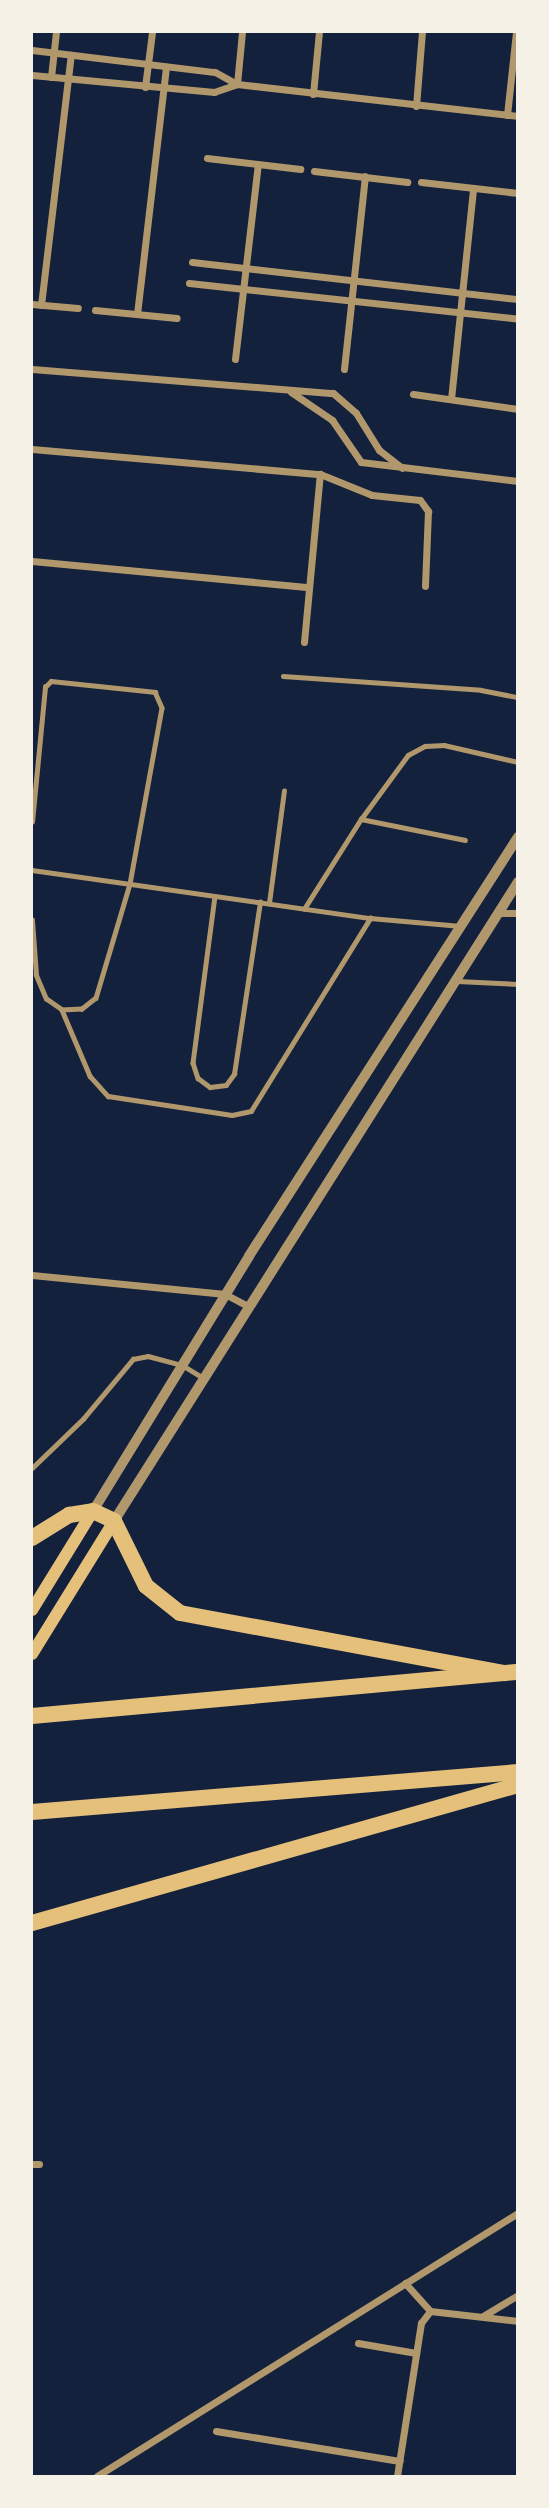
<!DOCTYPE html>
<style>
body{margin:0}
#map{position:relative;width:549px;height:2508px;overflow:hidden;background:#14213d;font-family:"PT Serif",serif}
div>[style]{position:absolute}
[style*='--x']{left:calc(var(--x)*1px);top:calc(var(--y)*1px);width:calc(var(--w)*1px);rotate:calc(var(--a)*1deg)}
.service>*{height:4.5px;margin:-2.25px;padding:0 2.25px;transform-origin:2.25px;border-radius:2.25px;background:#b1986c}
.minor>*{height:7px;margin:-3.5px;padding:0 3.5px;transform-origin:3.5px;border-radius:3.5px;background:#b1986c}
.tertiary>*{height:10px;margin:-5px;padding:0 5px;transform-origin:5px;border-radius:5px;background:#b1986c}
.secondary>*{height:12px;margin:-6px;padding:0 6px;transform-origin:6px;border-radius:6px;background:#e5c07b}
.trunk>*{height:16px;margin:-8px;padding:0 8px;transform-origin:8px;border-radius:8px;background:#e5c07b}
span{translate:-50% -50%;white-space:nowrap;text-align:center;line-height:1.15;-webkit-text-stroke:6px #f6f1e7;paint-order:stroke}
.frame{position:absolute;inset:0;border:33px solid #f6f1e7;pointer-events:none}
</style>
<div id="map">
<div class="service">
<div style="--x:283;--y:676;--w:198;--a:4"></div>
<div style="--x:481;--y:690;--w:38;--a:11"></div>
<div style="--x:361;--y:819;--w:79;--a:-53.7"></div>
<div style="--x:408;--y:755;--w:19;--a:-28"></div>
<div style="--x:425;--y:746;--w:19;--a:-3"></div>
<div style="--x:444;--y:745;--w:76;--a:12.9"></div>
<div style="--x:32;--y:822;--w:136;--a:-84.5"></div>
<div style="--x:45;--y:687;--w:8;--a:-45"></div>
<div style="--x:51;--y:681;--w:105;--a:6"></div>
<div style="--x:155;--y:692;--w:17;--a:66"></div>
<div style="--x:162;--y:708;--w:179;--a:100.3"></div>
<div style="--x:130;--y:884;--w:119;--a:106.6"></div>
<div style="--x:96;--y:998;--w:18;--a:142"></div>
<div style="--x:82;--y:1009;--w:20;--a:177"></div>
<div style="--x:62;--y:1010;--w:19;--a:-145"></div>
<div style="--x:46;--y:999;--w:26;--a:-113"></div>
<div style="--x:36;--y:975;--w:55;--a:-94.2"></div>
<div style="--x:32;--y:870;--w:341;--a:8.1"></div>
<div style="--x:370;--y:918;--w:91;--a:5"></div>
<div style="--x:215;--y:896;--w:168;--a:97.5"></div>
<div style="--x:193;--y:1063;--w:16;--a:72"></div>
<div style="--x:198;--y:1078;--w:15;--a:37"></div>
<div style="--x:210;--y:1087;--w:16;--a:-7"></div>
<div style="--x:226;--y:1085;--w:14;--a:-54"></div>
<div style="--x:234;--y:1074;--w:174;--a:-81.4"></div>
<div style="--x:269;--y:903;--w:113;--a:-82.4"></div>
<div style="--x:304;--y:909;--w:107;--a:-57.7"></div>
<div style="--x:361;--y:819;--w:106;--a:11.4"></div>
<div style="--x:457;--y:981;--w:61;--a:2.8"></div>
<div style="--x:62;--y:1010;--w:72;--a:67"></div>
<div style="--x:90;--y:1076;--w:27;--a:48"></div>
<div style="--x:108;--y:1096;--w:125;--a:8.7"></div>
<div style="--x:232;--y:1115;--w:19;--a:-12"></div>
<div style="--x:251;--y:1111;--w:227;--a:-58.3"></div>
<div style="--x:32;--y:1468;--w:71;--a:-43.9"></div>
<div style="--x:83;--y:1419;--w:78;--a:-50.2"></div>
<div style="--x:133;--y:1359;--w:15;--a:-11"></div>
<div style="--x:148;--y:1356;--w:35;--a:15"></div>
<div style="--x:182;--y:1365;--w:23;--a:31"></div>
</div>
<div class="minor">
<div style="--x:32;--y:50;--w:184;--a:6.9"></div>
<div style="--x:215;--y:72;--w:25;--a:29"></div>
<div style="--x:237;--y:84;--w:283;--a:6.5"></div>
<div style="--x:32;--y:75;--w:183;--a:5.3"></div>
<div style="--x:214;--y:92;--w:24;--a:-19"></div>
<div style="--x:51;--y:77;--w:45;--a:-83.7"></div>
<div style="--x:237;--y:84;--w:52;--a:-84.5"></div>
<div style="--x:145;--y:87;--w:55;--a:-82.7"></div>
<div style="--x:313;--y:94;--w:62;--a:-84.5"></div>
<div style="--x:416;--y:106;--w:74;--a:-85.4"></div>
<div style="--x:507;--y:115;--w:83;--a:-83.8"></div>
<div style="--x:207;--y:158;--w:94;--a:6.7"></div>
<div style="--x:314;--y:171;--w:94;--a:6.7"></div>
<div style="--x:421;--y:182;--w:98;--a:6.5"></div>
<div style="--x:192;--y:262;--w:328;--a:6.5"></div>
<div style="--x:189;--y:283;--w:331;--a:6.2"></div>
<div style="--x:32;--y:304;--w:46;--a:5"></div>
<div style="--x:41;--y:305;--w:252;--a:-83.2"></div>
<div style="--x:95;--y:310;--w:82;--a:5.6"></div>
<div style="--x:137;--y:314;--w:249;--a:-83.3"></div>
<div style="--x:235;--y:359;--w:196;--a:-83.3"></div>
<div style="--x:32;--y:369;--w:302;--a:4.6"></div>
<div style="--x:333;--y:393;--w:30;--a:41"></div>
<div style="--x:356;--y:413;--w:44;--a:58.1"></div>
<div style="--x:379;--y:450;--w:29;--a:38"></div>
<div style="--x:344;--y:369;--w:194;--a:-83.8"></div>
<div style="--x:291;--y:392;--w:50;--a:34.3"></div>
<div style="--x:332;--y:420;--w:51;--a:55.4"></div>
<div style="--x:361;--y:462;--w:158;--a:6.9"></div>
<div style="--x:413;--y:394;--w:106;--a:8.1"></div>
<div style="--x:451;--y:399;--w:212;--a:-84"></div>
<div style="--x:32;--y:449;--w:289;--a:5"></div>
<div style="--x:320;--y:474;--w:56;--a:22"></div>
<div style="--x:372;--y:495;--w:48;--a:5.9"></div>
<div style="--x:420;--y:500;--w:14;--a:54"></div>
<div style="--x:428;--y:511;--w:75;--a:92.3"></div>
<div style="--x:32;--y:561;--w:278;--a:5.4"></div>
<div style="--x:304;--y:642;--w:169;--a:-84.6"></div>
<div style="--x:498;--y:913;--w:20;--a:0"></div>
<div style="--x:32;--y:1275;--w:194;--a:5.6"></div>
<div style="--x:225;--y:1294;--w:26;--a:28"></div>
<div style="--x:32;--y:2164;--w:7;--a:0"></div>
<div style="--x:405;--y:2283;--w:38;--a:48"></div>
<div style="--x:430;--y:2311;--w:89;--a:6.5"></div>
<div style="--x:483;--y:2316;--w:41;--a:-31"></div>
<div style="--x:358;--y:2343;--w:59;--a:9.8"></div>
<div style="--x:216;--y:2431;--w:186;--a:9.3"></div>
<div style="--x:97;--y:2476;--w:496;--a:-32"></div>
<div style="--x:397;--y:2476;--w:155;--a:-81.1"></div>
<div style="--x:421;--y:2323;--w:15;--a:-53"></div>
</div>
<div class="tertiary">
<div style="--x:93;--y:1511;--w:299;--a:-58.5"></div>
<div style="--x:249;--y:1256;--w:498;--a:-57.3"></div>
<div style="--x:114;--y:1521;--w:756;--a:-57.7"></div>
</div>
<div class="secondary">
<div style="--x:32;--y:1610;--w:116;--a:-58.4"></div>
<div style="--x:32;--y:1654;--w:156;--a:-58.3"></div>
</div>
<div class="trunk">
<div style="--x:32;--y:1538;--w:44;--a:-31.9"></div>
<div style="--x:69;--y:1515;--w:24;--a:-9"></div>
<div style="--x:93;--y:1511;--w:23;--a:25"></div>
<div style="--x:114;--y:1521;--w:72;--a:63.8"></div>
<div style="--x:146;--y:1586;--w:43;--a:38.5"></div>
<div style="--x:180;--y:1613;--w:330;--a:10.5"></div>
<div style="--x:32;--y:1716;--w:488;--a:-5.2"></div>
<div style="--x:32;--y:1812;--w:488;--a:-4.7"></div>
<div style="--x:32;--y:1923;--w:505;--a:-15.85"></div>
</div>
<div class="frame"></div>
</div>
